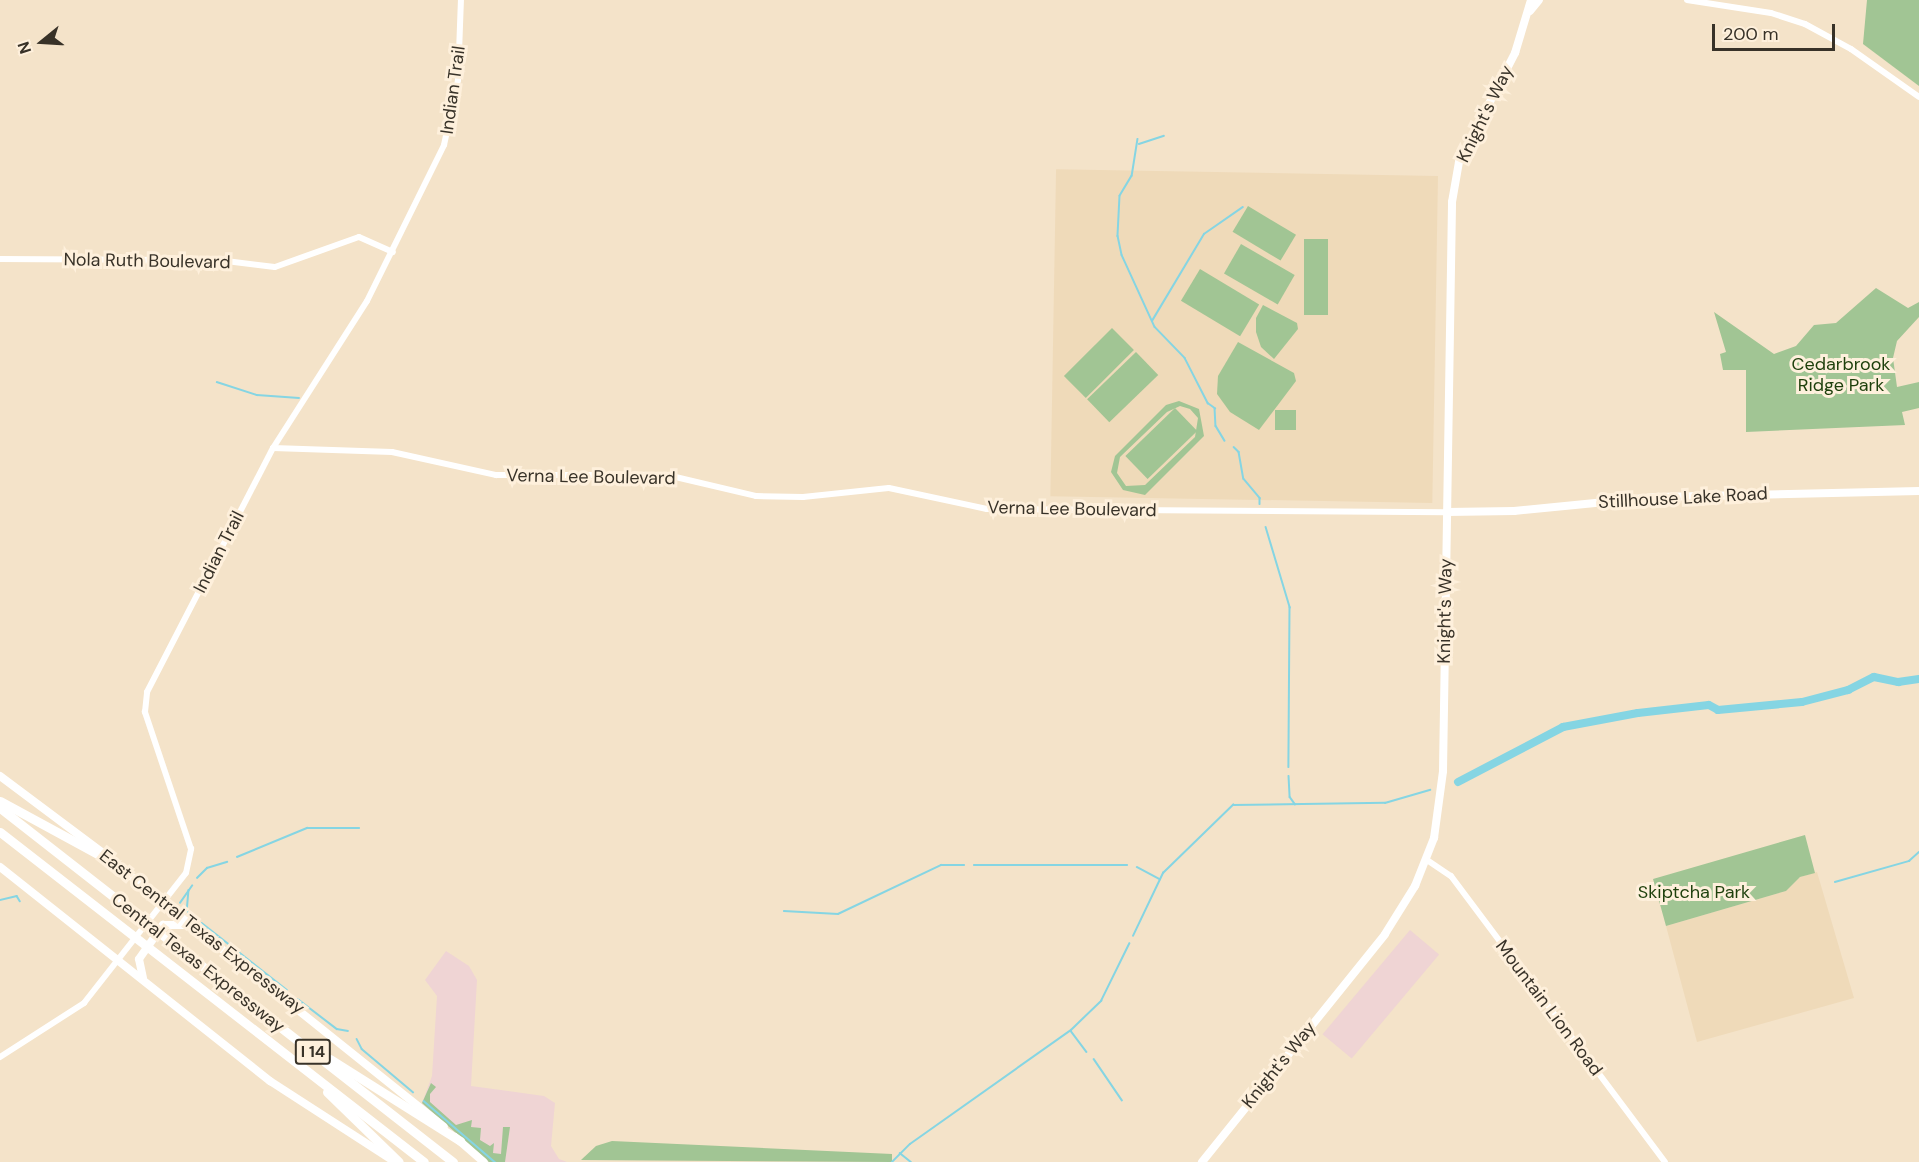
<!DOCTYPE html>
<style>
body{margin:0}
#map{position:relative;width:1919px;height:1162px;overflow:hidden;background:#f4e3c9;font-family:"DM Sans",sans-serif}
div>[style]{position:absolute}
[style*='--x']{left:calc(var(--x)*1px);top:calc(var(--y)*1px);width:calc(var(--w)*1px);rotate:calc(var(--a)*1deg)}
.commercial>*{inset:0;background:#efd4d4;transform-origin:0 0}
.built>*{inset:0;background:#efdab9;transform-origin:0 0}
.green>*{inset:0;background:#a1c594;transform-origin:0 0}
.stream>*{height:1.5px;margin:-0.75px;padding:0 0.75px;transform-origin:0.75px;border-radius:0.75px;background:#85d5e3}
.river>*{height:8px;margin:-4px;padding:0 4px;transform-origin:4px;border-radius:4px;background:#85d5e3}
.minor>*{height:6px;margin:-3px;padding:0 3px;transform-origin:3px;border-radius:3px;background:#fff}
.major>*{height:8px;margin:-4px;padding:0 4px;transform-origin:4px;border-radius:4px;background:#fff}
.highway>*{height:9px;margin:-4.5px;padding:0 4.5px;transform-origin:4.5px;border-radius:4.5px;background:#fff}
span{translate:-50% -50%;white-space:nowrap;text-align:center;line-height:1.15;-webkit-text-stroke:6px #fef0dc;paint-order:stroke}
.shield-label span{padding:2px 4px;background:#fef0dc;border:2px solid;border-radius:4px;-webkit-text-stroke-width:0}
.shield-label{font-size:16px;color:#383228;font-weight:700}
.street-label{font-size:18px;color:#383228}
.park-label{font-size:18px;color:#1d3f0b}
.north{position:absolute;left:12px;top:12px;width:60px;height:60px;-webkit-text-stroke:4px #fef0dc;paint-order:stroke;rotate:252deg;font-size:16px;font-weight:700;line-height:24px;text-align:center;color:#383228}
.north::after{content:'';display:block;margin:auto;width:21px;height:27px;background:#383228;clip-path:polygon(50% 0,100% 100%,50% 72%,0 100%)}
.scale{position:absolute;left:1712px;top:24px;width:123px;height:27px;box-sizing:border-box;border:3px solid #383228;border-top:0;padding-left:8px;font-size:18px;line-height:21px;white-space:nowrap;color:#383228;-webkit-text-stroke:4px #fef0dc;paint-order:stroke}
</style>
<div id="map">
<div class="commercial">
<div style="left:1410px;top:930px;width:38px;height:136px;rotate:40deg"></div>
<div style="clip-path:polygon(446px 951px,469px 966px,477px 980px,471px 1086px,544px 1096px,555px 1103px,551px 1146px,559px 1159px,567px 1162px,489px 1162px,422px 1103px,432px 1076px,437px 996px,425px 980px)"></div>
</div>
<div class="built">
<div style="left:1438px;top:176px;width:327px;height:382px;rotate:91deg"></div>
<div style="clip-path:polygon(1817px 872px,1854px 998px,1697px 1042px,1666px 926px,1786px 891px,1800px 877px)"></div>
</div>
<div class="green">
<div style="clip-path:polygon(1867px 0,1919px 0,1919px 86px,1863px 44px)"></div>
<div style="left:1248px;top:206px;width:56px;height:30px;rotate:31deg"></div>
<div style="left:1304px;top:239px;width:24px;height:76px"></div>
<div style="left:1241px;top:244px;width:62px;height:34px;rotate:30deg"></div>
<div style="left:1200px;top:269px;width:69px;height:37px;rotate:31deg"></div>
<div style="clip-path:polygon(1876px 288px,1908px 308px,1919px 302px,1919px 317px,1897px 341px,1893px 358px,1897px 387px,1919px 382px,1919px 408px,1902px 412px,1905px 425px,1746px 432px,1746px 370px,1723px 370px,1720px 354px,1726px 352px,1714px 312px,1774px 354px,1796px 346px,1814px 325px,1836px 323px)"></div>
<div style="clip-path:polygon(1263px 305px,1297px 323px,1298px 329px,1274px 359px,1261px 347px,1256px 332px,1256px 318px)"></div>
<div style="left:1112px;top:328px;width:31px;height:68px;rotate:45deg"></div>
<div style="clip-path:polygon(1238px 342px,1294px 373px,1296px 381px,1259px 430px,1230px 412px,1217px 394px,1218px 376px)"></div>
<div style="left:1136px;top:352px;width:32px;height:68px;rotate:46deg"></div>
<div style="clip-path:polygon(evenodd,1179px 401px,1199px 409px,1204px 436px,1145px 495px,1123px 490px,1111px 472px,1115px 456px,1166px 405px,1179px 401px,1180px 406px,1190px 409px,1198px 418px,1195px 437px,1145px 485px,1126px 486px,1117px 473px,1120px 457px,1167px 412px,1180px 406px)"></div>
<div style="left:1175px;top:408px;width:32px;height:69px;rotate:46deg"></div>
<div style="left:1275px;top:410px;width:21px;height:20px"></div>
<div style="clip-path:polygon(1805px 835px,1815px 873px,1800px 877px,1786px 891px,1666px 926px,1653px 879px)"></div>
<div style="clip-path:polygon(431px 1083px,436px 1087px,430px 1094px,430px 1102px,456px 1125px,472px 1120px,471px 1127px,481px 1128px,480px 1140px,490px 1146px,494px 1143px,493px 1153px,501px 1154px,503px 1127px,510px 1127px,505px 1162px,489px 1162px,422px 1103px)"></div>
<div style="clip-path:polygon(612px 1141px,892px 1154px,892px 1162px,581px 1160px,596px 1146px)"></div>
</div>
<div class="stream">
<div style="--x:1138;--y:139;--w:37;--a:99"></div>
<div style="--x:1132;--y:176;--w:23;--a:121"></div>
<div style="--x:1120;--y:196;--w:40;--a:92.9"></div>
<div style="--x:1118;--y:236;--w:19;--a:78"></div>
<div style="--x:1122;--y:255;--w:79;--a:65.4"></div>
<div style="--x:1155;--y:327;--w:43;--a:45.9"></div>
<div style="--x:1185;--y:358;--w:51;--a:62.9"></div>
<div style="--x:1208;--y:403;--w:9;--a:36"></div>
<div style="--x:1215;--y:408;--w:18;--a:87"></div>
<div style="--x:1216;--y:426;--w:17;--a:59"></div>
<div style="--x:1139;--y:144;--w:26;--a:-18"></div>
<div style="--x:1152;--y:321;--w:101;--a:-59.1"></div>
<div style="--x:1204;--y:234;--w:47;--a:-34.7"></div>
<div style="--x:217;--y:382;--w:42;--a:18"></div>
<div style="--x:257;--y:395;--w:42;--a:4.1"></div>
<div style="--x:1234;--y:447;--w:7;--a:45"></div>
<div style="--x:1239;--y:452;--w:27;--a:80"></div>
<div style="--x:1244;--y:479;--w:25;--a:50"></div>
<div style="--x:1260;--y:498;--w:6;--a:90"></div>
<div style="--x:1266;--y:527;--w:84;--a:73.3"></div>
<div style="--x:1290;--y:607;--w:160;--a:90.4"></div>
<div style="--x:1289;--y:776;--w:21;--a:87"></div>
<div style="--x:1290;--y:797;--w:9;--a:54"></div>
<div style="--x:237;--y:857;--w:76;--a:-22.5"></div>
<div style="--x:307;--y:828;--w:52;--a:0"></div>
<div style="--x:974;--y:865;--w:153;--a:0"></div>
<div style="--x:1137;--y:867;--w:26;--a:28"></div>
<div style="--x:197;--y:878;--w:14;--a:-45"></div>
<div style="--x:207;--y:868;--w:21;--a:-17"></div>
<div style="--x:1835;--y:882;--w:77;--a:-15.8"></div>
<div style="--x:1909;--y:861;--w:13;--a:-42"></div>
<div style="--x:189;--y:890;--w:21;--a:95"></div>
<div style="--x:187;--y:911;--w:11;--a:38"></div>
<div style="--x:0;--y:900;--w:17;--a:-13"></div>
<div style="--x:17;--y:896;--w:6;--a:59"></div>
<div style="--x:180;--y:903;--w:21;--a:-55"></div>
<div style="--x:784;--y:911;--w:54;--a:3.2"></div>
<div style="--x:838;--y:914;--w:114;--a:-25.4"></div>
<div style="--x:941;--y:865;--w:23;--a:0"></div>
<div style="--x:202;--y:923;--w:108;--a:38.2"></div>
<div style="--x:1133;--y:936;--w:70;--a:-64.5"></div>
<div style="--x:1163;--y:873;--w:98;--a:-44.2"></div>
<div style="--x:1233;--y:805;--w:152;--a:-0.8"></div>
<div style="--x:1385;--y:803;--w:47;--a:-16.1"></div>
<div style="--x:298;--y:999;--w:49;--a:37.6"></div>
<div style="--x:337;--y:1029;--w:11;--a:10"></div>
<div style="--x:1071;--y:1031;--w:26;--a:53"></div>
<div style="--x:357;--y:1039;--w:11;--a:63"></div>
<div style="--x:362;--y:1049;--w:67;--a:40.1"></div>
<div style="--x:1094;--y:1059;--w:50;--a:55.7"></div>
<div style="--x:424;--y:1101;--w:94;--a:40.7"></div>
<div style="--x:900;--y:1153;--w:14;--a:39"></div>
<div style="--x:892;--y:1162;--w:25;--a:-45"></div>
<div style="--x:910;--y:1144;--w:197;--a:-35.3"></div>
<div style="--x:1071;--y:1030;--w:42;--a:-44"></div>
<div style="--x:1101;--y:1001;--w:64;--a:-63.8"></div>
</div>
<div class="river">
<div style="--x:1458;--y:782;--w:119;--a:-27.6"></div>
<div style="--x:1563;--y:727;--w:76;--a:-10.6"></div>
<div style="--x:1638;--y:713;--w:71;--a:-6.4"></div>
<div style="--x:1709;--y:705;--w:10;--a:29"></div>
<div style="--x:1718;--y:710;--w:84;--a:-5.4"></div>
<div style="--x:1802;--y:702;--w:48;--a:-14.6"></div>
<div style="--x:1848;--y:690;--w:29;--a:-27"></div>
<div style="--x:1874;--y:677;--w:25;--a:12"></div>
<div style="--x:1898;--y:682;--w:21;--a:-8"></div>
</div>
<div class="minor">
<div style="--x:1687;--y:0;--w:85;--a:8.8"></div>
<div style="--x:1771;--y:13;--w:36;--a:18"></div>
<div style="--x:1805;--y:24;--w:52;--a:28.5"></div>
<div style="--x:1851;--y:49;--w:83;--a:35.2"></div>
<div style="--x:0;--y:259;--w:218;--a:0.3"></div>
<div style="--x:218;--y:260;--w:57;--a:7"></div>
<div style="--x:275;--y:267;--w:89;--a:-19.7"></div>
<div style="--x:359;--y:237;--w:37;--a:24"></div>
<div style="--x:273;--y:448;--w:119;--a:1.9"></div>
<div style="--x:392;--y:452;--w:107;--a:12.5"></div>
<div style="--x:496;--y:475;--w:171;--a:0"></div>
<div style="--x:667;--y:475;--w:91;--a:13.3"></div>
<div style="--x:756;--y:496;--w:47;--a:1.2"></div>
<div style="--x:803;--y:497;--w:86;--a:-6"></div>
<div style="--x:889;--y:488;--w:100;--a:12.1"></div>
<div style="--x:987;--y:509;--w:460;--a:0.4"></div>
<div style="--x:1427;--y:860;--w:29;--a:34"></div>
<div style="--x:1451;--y:876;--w:357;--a:53.2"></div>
<div style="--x:0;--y:1057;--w:100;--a:-32.7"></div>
<div style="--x:84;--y:1003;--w:165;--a:-51.9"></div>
<div style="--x:186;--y:873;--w:25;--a:-78"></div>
<div style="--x:191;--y:849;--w:145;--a:-108.6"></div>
<div style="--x:145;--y:712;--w:20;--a:-84"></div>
<div style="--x:147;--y:692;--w:275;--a:-62.7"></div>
<div style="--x:273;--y:448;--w:174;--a:-57.4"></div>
<div style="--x:367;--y:301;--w:174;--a:-63.7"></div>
<div style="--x:444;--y:145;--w:66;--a:-77.8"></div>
<div style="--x:458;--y:80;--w:80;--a:-87.9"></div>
</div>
<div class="major">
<div style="--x:1530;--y:11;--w:14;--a:-51"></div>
<div style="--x:1447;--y:512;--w:67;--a:-0.9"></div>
<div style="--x:1514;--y:511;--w:145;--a:-5.6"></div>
<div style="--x:1658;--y:497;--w:261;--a:-1.3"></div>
<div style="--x:0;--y:776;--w:129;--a:36.8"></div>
<div style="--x:112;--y:861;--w:425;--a:38.7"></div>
<div style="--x:0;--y:867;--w:345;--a:38.4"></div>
<div style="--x:270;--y:1081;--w:149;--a:32.9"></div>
<div style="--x:143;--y:978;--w:19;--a:-102"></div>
<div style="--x:139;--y:959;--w:42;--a:-54.8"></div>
<div style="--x:163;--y:925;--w:31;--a:0"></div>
<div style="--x:455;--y:1137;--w:38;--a:41"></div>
<div style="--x:1202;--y:1162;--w:292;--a:-51.2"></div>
<div style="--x:1385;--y:934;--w:57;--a:-58"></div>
<div style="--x:1415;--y:886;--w:52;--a:-68.4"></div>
<div style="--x:1434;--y:838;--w:68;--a:-82.3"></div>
<div style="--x:1443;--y:771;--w:569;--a:-89.09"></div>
<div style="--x:1452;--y:202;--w:41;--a:-80.1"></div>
<div style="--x:1459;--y:162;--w:123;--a:-62.8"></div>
<div style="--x:1515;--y:53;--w:55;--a:-73.2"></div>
</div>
<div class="highway">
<div style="--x:0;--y:801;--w:132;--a:28.5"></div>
<div style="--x:0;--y:808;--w:575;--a:38.01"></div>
<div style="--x:0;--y:832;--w:537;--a:37.89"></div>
<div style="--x:330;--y:1059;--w:154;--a:32.2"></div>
<div style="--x:327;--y:1092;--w:100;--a:44.2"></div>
</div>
<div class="shield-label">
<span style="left:313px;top:1052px">I 14</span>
</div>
<div class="street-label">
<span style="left:453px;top:90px;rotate:-82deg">Indian Trail</span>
<span style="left:1485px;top:114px;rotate:-64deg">Knight's Way</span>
<span style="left:147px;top:261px;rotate:1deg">Nola Ruth Boulevard</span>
<span style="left:591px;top:477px;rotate:1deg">Verna Lee Boulevard</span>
<span style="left:1683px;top:498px;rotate:-3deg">Stillhouse Lake Road</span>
<span style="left:1072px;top:509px;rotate:1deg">Verna Lee Boulevard</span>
<span style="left:219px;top:552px;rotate:-63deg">Indian Trail</span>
<span style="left:1445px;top:611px;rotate:-89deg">Knight's Way</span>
<span style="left:202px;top:932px;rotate:38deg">East Central Texas Expressway</span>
<span style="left:198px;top:963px;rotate:38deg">Central Texas Expressway</span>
<span style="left:1549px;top:1008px;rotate:53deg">Mountain Lion Road</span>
<span style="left:1279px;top:1065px;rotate:-51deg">Knight's Way</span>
</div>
<div class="park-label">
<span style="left:1841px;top:375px">Cedarbrook<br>Ridge Park</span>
<span style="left:1694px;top:892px">Skiptcha Park</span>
</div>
<div class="north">N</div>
<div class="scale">200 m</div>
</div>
